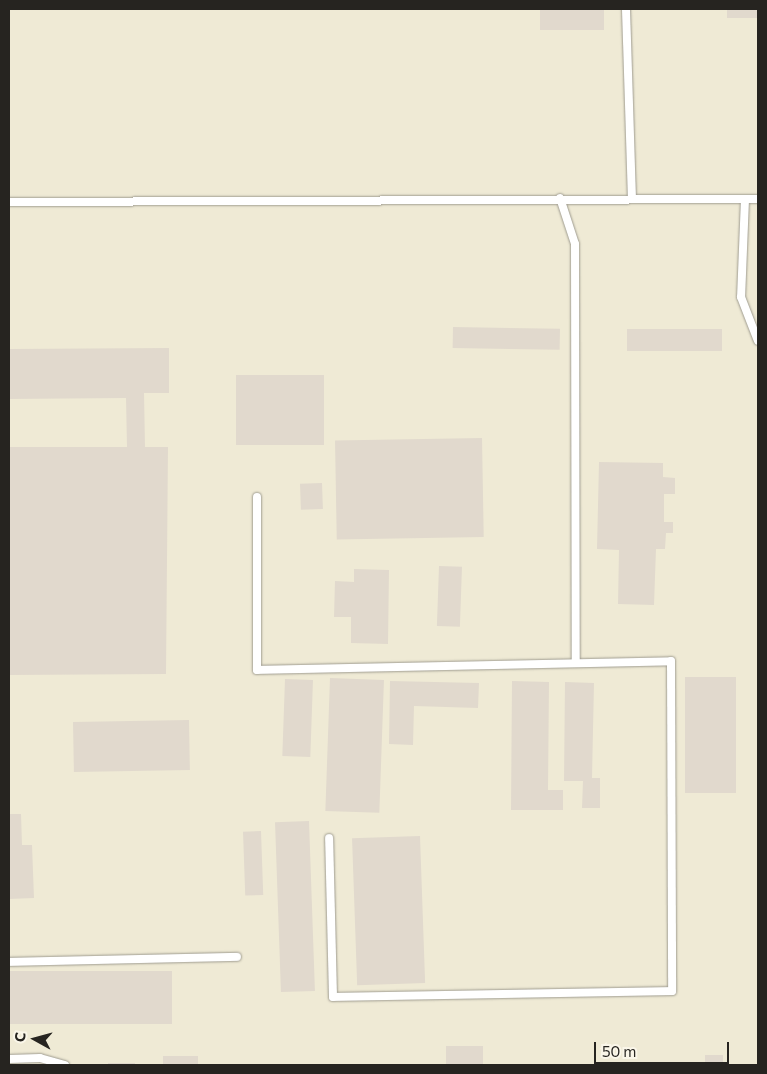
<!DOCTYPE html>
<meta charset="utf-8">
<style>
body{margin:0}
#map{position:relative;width:767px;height:1074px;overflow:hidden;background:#faf6e9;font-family:Commissioner,sans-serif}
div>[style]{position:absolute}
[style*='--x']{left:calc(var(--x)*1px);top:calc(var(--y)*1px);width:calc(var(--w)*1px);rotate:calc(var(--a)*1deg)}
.built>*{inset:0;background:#efead5;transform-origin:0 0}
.building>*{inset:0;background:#e1d9cd;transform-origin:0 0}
.roads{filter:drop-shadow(0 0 1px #9f9c90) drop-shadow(0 0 1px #9f9c90)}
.lane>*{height:8px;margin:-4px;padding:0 4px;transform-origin:4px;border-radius:4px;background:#fff}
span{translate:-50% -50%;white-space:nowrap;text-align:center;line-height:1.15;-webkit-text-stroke:5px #faf6e9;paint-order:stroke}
.frame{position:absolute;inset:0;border:10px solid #262420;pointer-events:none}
.north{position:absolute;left:10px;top:1014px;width:50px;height:50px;-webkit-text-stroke:4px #faf6e9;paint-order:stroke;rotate:277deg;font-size:14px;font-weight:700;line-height:20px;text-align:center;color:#262420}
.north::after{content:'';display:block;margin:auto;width:18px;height:22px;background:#262420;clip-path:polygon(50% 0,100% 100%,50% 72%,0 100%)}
.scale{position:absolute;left:594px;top:1042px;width:135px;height:22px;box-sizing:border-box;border:2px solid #262420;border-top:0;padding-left:6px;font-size:15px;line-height:18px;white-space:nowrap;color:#262420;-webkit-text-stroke:4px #faf6e9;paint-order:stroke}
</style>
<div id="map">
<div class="built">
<div style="left:9px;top:9px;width:749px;height:1056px"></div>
</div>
<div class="building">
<div style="left:540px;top:9px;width:64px;height:21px"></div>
<div style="left:727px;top:9px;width:31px;height:9px"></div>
<div style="left:453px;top:327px;width:107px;height:21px;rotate:1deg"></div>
<div style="left:722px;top:329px;width:22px;height:95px;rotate:90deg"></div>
<div style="clip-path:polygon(169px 348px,169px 393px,144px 393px,145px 447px,168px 447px,166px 674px,9px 675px,9px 447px,127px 447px,126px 398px,9px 399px,9px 349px)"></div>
<div style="left:236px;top:375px;width:88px;height:70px"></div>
<div style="left:482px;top:438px;width:99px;height:147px;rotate:89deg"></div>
<div style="clip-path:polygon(599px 462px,663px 463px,663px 477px,675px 478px,675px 494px,664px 494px,664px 522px,673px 522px,673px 533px,666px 533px,665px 549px,656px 549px,654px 605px,618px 604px,619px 550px,597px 549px)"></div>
<div style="left:322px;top:483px;width:26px;height:22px;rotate:88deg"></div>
<div style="left:439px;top:566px;width:23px;height:60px;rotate:2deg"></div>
<div style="clip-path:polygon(354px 569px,389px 570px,388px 644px,351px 643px,351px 617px,334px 617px,335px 581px,354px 582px)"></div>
<div style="left:685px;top:677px;width:51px;height:116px"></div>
<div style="left:330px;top:678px;width:54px;height:133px;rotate:2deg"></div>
<div style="left:285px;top:679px;width:28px;height:77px;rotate:2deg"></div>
<div style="clip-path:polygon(390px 681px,479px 683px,478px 708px,414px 706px,413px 745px,389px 744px)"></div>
<div style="clip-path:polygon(512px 681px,549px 682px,548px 790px,563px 790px,563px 810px,511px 810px)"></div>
<div style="clip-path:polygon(565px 682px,594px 683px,592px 778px,600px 778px,600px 808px,582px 808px,583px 781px,564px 781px)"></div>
<div style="left:189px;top:720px;width:50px;height:116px;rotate:89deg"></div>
<div style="clip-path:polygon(9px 814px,21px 814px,22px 845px,32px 845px,34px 898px,9px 899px)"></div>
<div style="left:309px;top:821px;width:170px;height:34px;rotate:88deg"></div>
<div style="left:261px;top:831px;width:64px;height:18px;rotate:88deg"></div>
<div style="left:420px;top:836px;width:147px;height:68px;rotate:88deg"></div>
<div style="left:172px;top:971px;width:53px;height:163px;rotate:90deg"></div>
<div style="left:446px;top:1046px;width:37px;height:19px"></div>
<div style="left:705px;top:1055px;width:18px;height:10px"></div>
<div style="left:198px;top:1056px;width:9px;height:35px;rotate:90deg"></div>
<div style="left:108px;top:1063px;width:27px;height:2px"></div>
</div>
<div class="roads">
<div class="lane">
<div style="--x:626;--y:9;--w:189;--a:88.2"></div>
<div style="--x:560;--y:198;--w:48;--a:71.9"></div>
<div style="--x:575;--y:244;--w:418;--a:89.9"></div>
<div style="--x:745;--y:199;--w:98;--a:92.3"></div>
<div style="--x:741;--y:297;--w:47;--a:68.9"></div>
<div style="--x:9;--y:202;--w:749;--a:-0.23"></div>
<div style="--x:257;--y:497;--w:173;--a:90"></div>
<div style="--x:257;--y:670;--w:414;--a:-1.2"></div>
<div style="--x:671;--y:661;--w:330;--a:89.8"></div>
<div style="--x:672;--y:991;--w:339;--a:179"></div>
<div style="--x:333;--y:997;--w:159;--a:-91.4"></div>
<div style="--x:9;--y:962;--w:228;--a:-1.3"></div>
<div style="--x:9;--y:1059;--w:31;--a:-2"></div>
<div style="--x:40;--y:1058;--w:26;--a:16"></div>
</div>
</div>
<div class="frame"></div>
<div class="north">С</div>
<div class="scale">50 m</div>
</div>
